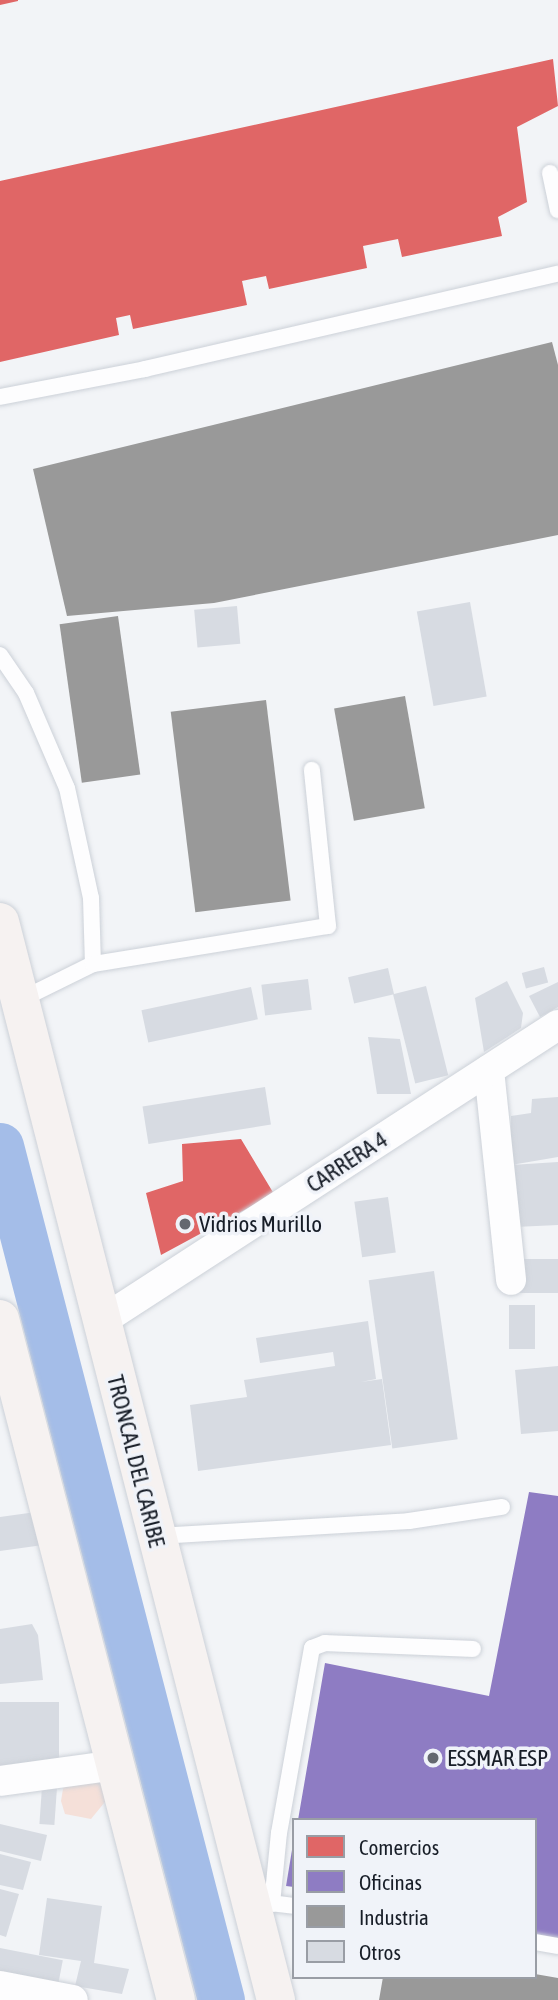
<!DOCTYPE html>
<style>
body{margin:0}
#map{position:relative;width:558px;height:2000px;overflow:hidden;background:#f2f4f7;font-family:"Asap Condensed",sans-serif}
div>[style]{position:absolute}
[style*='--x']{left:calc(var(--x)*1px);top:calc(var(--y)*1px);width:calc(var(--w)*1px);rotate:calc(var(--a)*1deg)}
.green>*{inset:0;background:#f5e0d9}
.shops>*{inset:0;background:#e06666}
.offices>*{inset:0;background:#8e7cc3}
.industry>*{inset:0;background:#999;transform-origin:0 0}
.river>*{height:47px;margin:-23.5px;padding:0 23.5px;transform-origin:23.5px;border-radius:23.5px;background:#a4bde8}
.building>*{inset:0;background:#d7dbe2;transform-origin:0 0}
.roads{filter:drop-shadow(0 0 2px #ccd1d8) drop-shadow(0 0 2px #ccd1d8)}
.service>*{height:16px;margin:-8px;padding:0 8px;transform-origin:8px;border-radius:8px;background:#fdfdfe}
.minor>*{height:30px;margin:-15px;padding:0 15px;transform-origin:15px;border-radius:15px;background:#fdfdfe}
.trunk>*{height:38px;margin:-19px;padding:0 19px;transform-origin:19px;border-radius:19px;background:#f6f2f1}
.dots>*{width:19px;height:19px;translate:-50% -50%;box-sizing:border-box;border:4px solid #f0f3f9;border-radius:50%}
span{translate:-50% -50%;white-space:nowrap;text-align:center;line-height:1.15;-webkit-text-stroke:7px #f0f3f9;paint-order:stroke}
.street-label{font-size:23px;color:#171d27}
.poi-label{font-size:23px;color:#171d27}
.left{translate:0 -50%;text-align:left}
.legend{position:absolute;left:292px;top:1818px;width:245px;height:161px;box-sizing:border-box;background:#f0f3f9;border:2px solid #999da5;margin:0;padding:9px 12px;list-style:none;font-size:21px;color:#171d27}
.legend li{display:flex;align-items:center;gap:14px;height:35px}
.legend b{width:35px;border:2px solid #999da5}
</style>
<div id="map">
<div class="green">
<div style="clip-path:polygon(101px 1774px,109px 1797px,91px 1819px,65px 1814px,61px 1801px,64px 1783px)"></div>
</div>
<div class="shops">
<div style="clip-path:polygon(0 0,18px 0,18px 1px,0 5px)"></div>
<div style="clip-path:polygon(553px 59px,558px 106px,517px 127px,527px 202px,498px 217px,502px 236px,402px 257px,398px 239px,363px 246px,367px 268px,269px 289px,266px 276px,242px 281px,247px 305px,133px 329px,130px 315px,116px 318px,119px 335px,0 362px,0 181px)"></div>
<div style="clip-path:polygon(241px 1139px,274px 1194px,161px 1255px,146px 1193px,183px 1181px,182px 1144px)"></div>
</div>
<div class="offices">
<div style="clip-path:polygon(529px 1492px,558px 1496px,558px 1941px,535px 1936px,535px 1820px,298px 1820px,325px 1663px,489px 1696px)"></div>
<div style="clip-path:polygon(292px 1850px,294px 1850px,294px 1887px,286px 1886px)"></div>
</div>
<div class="industry">
<div style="clip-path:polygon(552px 342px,558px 365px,558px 535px,214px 603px,67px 616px,33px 469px)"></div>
<div style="left:118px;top:616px;width:160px;height:59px;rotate:82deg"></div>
<div style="left:405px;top:696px;width:114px;height:72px;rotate:80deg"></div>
<div style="left:266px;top:700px;width:202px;height:96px;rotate:83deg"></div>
<div style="clip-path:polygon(535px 1974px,558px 1978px,558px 2000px,379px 2000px,383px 1977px,535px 1977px)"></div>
</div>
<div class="river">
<div style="--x:0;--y:1146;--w:882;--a:75.49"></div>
</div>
<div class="building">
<div style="left:470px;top:602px;width:96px;height:54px;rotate:80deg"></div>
<div style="left:237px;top:606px;width:38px;height:43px;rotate:85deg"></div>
<div style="left:544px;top:967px;width:16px;height:23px;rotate:75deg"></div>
<div style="left:388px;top:968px;width:27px;height:41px;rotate:77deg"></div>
<div style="left:308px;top:979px;width:31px;height:47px;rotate:83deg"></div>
<div style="clip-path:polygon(507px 981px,523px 1013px,521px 1028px,484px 1052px,475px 998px)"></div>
<div style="clip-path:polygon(558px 982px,558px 1007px,540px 1017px,529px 996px)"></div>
<div style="left:426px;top:986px;width:92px;height:34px;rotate:76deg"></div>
<div style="left:251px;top:987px;width:33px;height:112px;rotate:78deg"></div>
<div style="clip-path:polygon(368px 1037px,400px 1039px,411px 1094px,377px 1094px)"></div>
<div style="left:265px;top:1087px;width:38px;height:124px;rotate:81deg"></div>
<div style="clip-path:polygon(558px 1097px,558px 1157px,511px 1165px,558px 1162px,558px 1225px,515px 1227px,511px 1165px,511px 1116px,531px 1113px,532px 1099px)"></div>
<div style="left:388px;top:1197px;width:56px;height:34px;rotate:82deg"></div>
<div style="left:520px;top:1259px;width:38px;height:34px"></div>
<div style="left:434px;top:1271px;width:170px;height:66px;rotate:82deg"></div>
<div style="left:509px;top:1305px;width:26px;height:44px"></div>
<div style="clip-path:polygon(368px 1321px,376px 1379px,361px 1382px,382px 1379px,391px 1445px,198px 1471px,190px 1405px,247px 1397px,244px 1380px,335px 1366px,333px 1352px,260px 1363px,256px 1338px)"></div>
<div style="clip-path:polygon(558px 1366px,558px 1431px,521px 1434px,515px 1370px)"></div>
<div style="clip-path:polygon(43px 1511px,43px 1545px,0 1551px,0 1517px)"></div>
<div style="clip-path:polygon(32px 1624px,38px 1635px,43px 1680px,0 1684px,0 1629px)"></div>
<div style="left:0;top:1702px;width:59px;height:64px"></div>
<div style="left:42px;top:1787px;width:15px;height:37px;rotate:4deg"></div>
<div style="clip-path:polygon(0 1824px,47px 1835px,41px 1861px,0 1851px)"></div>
<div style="clip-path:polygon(0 1854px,31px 1862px,23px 1890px,0 1885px)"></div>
<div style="clip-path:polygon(0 1889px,19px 1894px,6px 1937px,0 1935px)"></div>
<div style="clip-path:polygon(47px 1898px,102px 1906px,94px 1963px,129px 1969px,122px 1994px,75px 1986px,81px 1961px,39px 1955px)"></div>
<div style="left:0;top:1948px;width:64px;height:31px;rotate:11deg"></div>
</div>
<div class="roads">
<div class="service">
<div style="--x:550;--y:173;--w:38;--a:78"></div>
<div style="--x:0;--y:397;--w:148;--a:-10.9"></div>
<div style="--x:145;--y:369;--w:424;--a:-13"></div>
<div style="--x:0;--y:655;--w:46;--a:55.6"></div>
<div style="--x:26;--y:693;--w:103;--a:66.7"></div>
<div style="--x:67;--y:788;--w:113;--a:77.7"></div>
<div style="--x:91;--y:898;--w:66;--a:88.3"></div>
<div style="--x:93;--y:964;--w:81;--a:153.7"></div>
<div style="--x:93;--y:964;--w:238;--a:-9.2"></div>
<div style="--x:328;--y:926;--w:157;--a:-95.9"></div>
<div style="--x:158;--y:1536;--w:251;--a:-3.4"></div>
<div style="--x:409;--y:1521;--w:94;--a:-8.6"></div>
<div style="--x:262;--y:1902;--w:32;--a:7"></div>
<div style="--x:272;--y:1904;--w:71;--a:-84.4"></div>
<div style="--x:279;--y:1833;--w:188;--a:-79.9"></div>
<div style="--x:312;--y:1648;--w:14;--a:-21"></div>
<div style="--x:325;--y:1643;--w:148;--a:2.3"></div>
<div style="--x:535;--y:1942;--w:23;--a:10"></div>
</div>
<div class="minor">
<div style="--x:489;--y:1070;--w:211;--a:84"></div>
<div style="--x:100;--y:1322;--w:546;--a:-32.96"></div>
<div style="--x:0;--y:1781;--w:118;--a:-7.8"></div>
<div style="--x:0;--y:1986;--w:74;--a:10.9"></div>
</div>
<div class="trunk">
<div style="--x:0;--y:922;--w:1113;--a:75.64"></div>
<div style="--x:0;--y:1319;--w:703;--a:75.51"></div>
</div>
</div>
<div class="dots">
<div style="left:185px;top:1224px;background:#646870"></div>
<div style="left:433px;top:1758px;background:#646870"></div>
</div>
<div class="street-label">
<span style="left:347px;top:1162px;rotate:-33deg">CARRERA 4</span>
<span style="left:136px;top:1461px;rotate:76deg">TRONCAL DEL CARIBE</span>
</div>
<div class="poi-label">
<span class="left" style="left:199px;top:1224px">Vidrios Murillo</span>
<span class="left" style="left:447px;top:1758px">ESSMAR ESP</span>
</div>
<ul class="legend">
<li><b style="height:19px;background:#e06666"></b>Comercios</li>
<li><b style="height:19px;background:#8e7cc3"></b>Oficinas</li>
<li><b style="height:19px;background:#999"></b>Industria</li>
<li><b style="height:19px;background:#d7dbe2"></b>Otros</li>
</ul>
</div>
